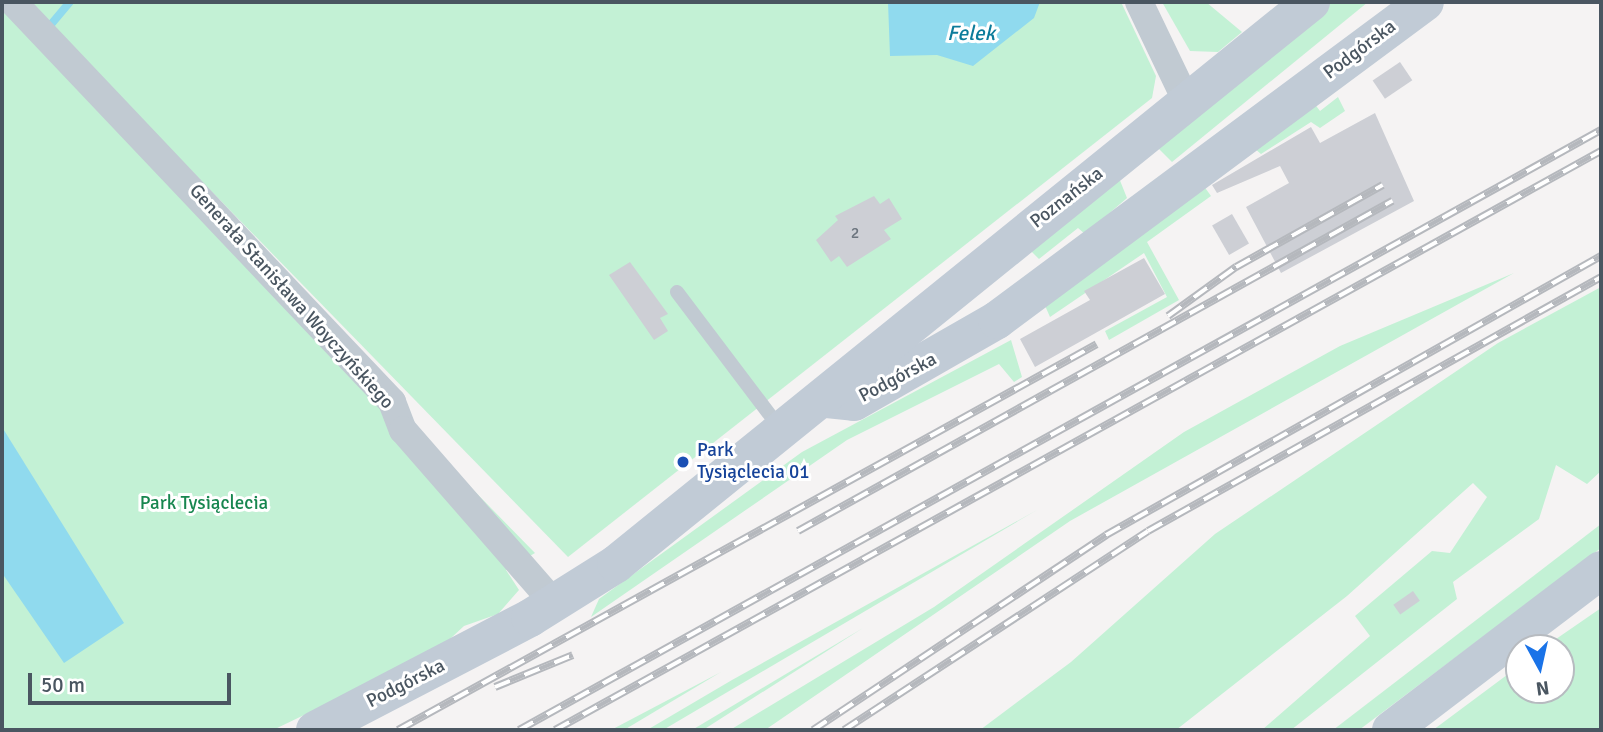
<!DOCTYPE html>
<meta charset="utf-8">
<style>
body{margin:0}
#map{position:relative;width:1603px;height:732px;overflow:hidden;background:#f5f3f3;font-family:Signika,sans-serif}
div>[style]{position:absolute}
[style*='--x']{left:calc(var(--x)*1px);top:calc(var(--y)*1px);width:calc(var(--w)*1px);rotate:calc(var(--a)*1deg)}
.green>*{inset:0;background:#c3f1d5}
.water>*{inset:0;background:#90daee}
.stream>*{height:8px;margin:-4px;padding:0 4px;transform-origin:4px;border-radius:4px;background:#90daee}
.building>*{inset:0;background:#cdcfd5;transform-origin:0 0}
.lane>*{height:14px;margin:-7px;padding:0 7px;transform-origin:7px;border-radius:7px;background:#c1cad2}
.street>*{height:28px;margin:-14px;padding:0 14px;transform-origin:14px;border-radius:14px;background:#c1cad2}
.secondary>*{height:38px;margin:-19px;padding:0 19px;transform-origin:19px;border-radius:19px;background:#c1cbd6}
.rail>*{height:8px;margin-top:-4px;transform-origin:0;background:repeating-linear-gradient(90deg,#fff 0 16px,#b5b8bd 0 32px);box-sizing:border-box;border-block:2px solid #b5b8bd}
.dots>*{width:19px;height:19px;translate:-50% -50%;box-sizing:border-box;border:4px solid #fff;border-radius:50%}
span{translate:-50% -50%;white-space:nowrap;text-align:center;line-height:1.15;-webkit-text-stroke:6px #fff;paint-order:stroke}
.number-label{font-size:16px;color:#6b747e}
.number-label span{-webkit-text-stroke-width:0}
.street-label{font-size:19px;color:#4a5661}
.transit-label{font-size:19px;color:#164399}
.left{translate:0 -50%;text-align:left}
.park-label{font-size:19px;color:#17864f}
.water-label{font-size:21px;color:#0c7c9b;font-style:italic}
.frame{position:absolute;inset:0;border:4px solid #4a5661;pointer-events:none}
.north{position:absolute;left:1505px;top:634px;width:70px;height:70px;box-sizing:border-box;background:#fff;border:2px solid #b7bbc0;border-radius:50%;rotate:172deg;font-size:19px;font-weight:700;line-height:28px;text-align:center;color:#4a5661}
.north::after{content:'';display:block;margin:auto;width:24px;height:32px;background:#1a73e8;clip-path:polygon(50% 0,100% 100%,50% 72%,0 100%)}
.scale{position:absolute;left:28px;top:673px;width:203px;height:32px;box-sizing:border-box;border:4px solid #4a5661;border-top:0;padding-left:9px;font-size:21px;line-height:24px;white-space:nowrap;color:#4a5661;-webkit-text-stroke:5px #fff;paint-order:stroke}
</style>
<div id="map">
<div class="green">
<div style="clip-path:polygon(27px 2px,1121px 2px,1156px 76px,1152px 98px,568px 557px)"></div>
<div style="clip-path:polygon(1162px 2px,1206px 2px,1242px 32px,1218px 52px,1190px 51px)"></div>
<div style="clip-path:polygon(1332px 2px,1368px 2px,1172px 162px,1155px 145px)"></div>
<div style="clip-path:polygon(2px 8px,535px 553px,506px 570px,519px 590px,498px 614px,464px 626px,437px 651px,273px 730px,2px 730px)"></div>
<div style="clip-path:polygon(1338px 97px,1345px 111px,1320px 128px,1311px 122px,1261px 154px,1247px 142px,1310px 98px,1320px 111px)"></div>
<div style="clip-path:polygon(1119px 178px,1127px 198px,1085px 234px,1078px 228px,1039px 259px,1030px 250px)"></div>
<div style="clip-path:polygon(1201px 182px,1211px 196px,1147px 242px,1179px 300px,1109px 340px,1105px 331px,1167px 297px,1144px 253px,1050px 317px,1043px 301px)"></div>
<div style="clip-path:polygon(1514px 273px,1070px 521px,765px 730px,730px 730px,934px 607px,1184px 432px,1340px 346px)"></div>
<div style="clip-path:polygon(1601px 287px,1601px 471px,1587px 484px,1556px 465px,1539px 519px,1453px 582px,1457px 599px,1291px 730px,1262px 730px,1370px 636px,1355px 616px,1432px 551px,1450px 553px,1487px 497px,1473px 483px,1347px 596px,1176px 730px,980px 730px,1071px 662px,1215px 534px,1498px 343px)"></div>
<div style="clip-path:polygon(1011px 340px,1022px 377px,1014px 382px,999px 364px,847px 440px,591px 617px,599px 599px,802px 452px)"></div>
<div style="clip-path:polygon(1037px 510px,663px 730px,647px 730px,732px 680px)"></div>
<div style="clip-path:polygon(1601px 524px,1601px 548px,1359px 730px,1333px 730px)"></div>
<div style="clip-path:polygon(1601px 608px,1601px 730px,1433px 730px,1519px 666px,1519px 690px,1561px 690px,1561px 648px,1543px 648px)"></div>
<div style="clip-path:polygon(863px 628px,703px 730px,692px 730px)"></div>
<div style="clip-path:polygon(721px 672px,624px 730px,611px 730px)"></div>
</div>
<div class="water">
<div style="clip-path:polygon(888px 2px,1040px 2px,1034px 18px,973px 66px,937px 55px,890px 56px)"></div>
<div style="clip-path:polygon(2px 427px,124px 623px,64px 663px,2px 573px)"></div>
</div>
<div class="stream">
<div style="--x:48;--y:28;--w:34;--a:-50"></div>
</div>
<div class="building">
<div style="left:1400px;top:62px;width:22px;height:33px;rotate:56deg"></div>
<div style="clip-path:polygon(1375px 113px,1414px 201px,1281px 273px,1246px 207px,1289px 183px,1280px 166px,1217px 193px,1212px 185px,1311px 127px,1320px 143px)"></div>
<div style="clip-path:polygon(874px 196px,880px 204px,889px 198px,902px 219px,884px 230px,891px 239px,847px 267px,839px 256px,831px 262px,816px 240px,838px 220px,835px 216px)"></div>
<div style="left:1232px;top:214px;width:34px;height:23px;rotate:60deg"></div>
<div style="clip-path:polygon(1144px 258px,1165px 294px,1035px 367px,1020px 339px,1090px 300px,1084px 291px)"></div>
<div style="clip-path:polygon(630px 262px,668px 314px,660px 318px,668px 331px,654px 340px,609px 275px)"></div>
<div style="left:1413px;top:591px;width:12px;height:24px;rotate:55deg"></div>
</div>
<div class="lane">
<div style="--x:677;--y:292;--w:171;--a:52.9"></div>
</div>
<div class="street">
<div style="--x:13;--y:2;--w:551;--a:46.54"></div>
<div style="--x:392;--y:402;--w:30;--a:69"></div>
<div style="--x:403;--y:430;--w:231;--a:48.9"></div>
<div style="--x:1139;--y:2;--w:111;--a:64.4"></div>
</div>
<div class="secondary">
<div style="--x:827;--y:399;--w:27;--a:6"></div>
<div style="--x:854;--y:402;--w:165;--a:-29.8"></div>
<div style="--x:997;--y:320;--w:533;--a:-36.61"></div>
<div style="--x:315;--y:730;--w:242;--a:-27.5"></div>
<div style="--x:530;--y:618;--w:102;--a:-32.1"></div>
<div style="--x:616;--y:564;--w:894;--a:-38.96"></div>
<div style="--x:1391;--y:730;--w:264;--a:-37.3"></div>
</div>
<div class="rail">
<div style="--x:1168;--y:316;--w:84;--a:-35.8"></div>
<div style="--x:1236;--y:267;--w:168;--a:-29.2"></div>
<div style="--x:798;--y:531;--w:680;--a:-29.05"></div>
<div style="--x:495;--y:687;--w:84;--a:-22.3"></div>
<div style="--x:398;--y:730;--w:798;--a:-28.91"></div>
<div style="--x:519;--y:730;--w:1237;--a:-29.01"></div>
<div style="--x:555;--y:730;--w:1196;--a:-28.97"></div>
<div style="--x:813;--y:730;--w:352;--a:-33.6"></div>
<div style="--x:1106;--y:535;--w:568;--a:-29.41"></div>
<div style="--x:844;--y:730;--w:363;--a:-33.2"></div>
<div style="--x:1148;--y:531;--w:519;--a:-29.28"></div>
</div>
<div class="dots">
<div style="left:683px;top:462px;background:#1a4fb4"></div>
</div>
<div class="number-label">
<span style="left:855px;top:233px">2</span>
</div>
<div class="street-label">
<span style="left:1360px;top:50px;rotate:-37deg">Podgórska</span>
<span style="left:1067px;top:198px;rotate:-38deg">Poznańska</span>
<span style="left:291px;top:297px;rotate:48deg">Generała Stanisława Woyczyńskiego</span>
<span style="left:898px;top:378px;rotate:-28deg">Podgórska</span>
<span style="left:406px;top:684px;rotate:-27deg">Podgórska</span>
</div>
<div class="transit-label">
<span class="left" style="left:697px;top:462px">Park<br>Tysiąclecia 01</span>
</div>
<div class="park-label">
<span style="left:204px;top:504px">Park Tysiąclecia</span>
</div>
<div class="water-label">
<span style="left:971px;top:33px">Felek</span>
</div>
<div class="frame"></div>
<div class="north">N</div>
<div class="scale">50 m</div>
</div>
